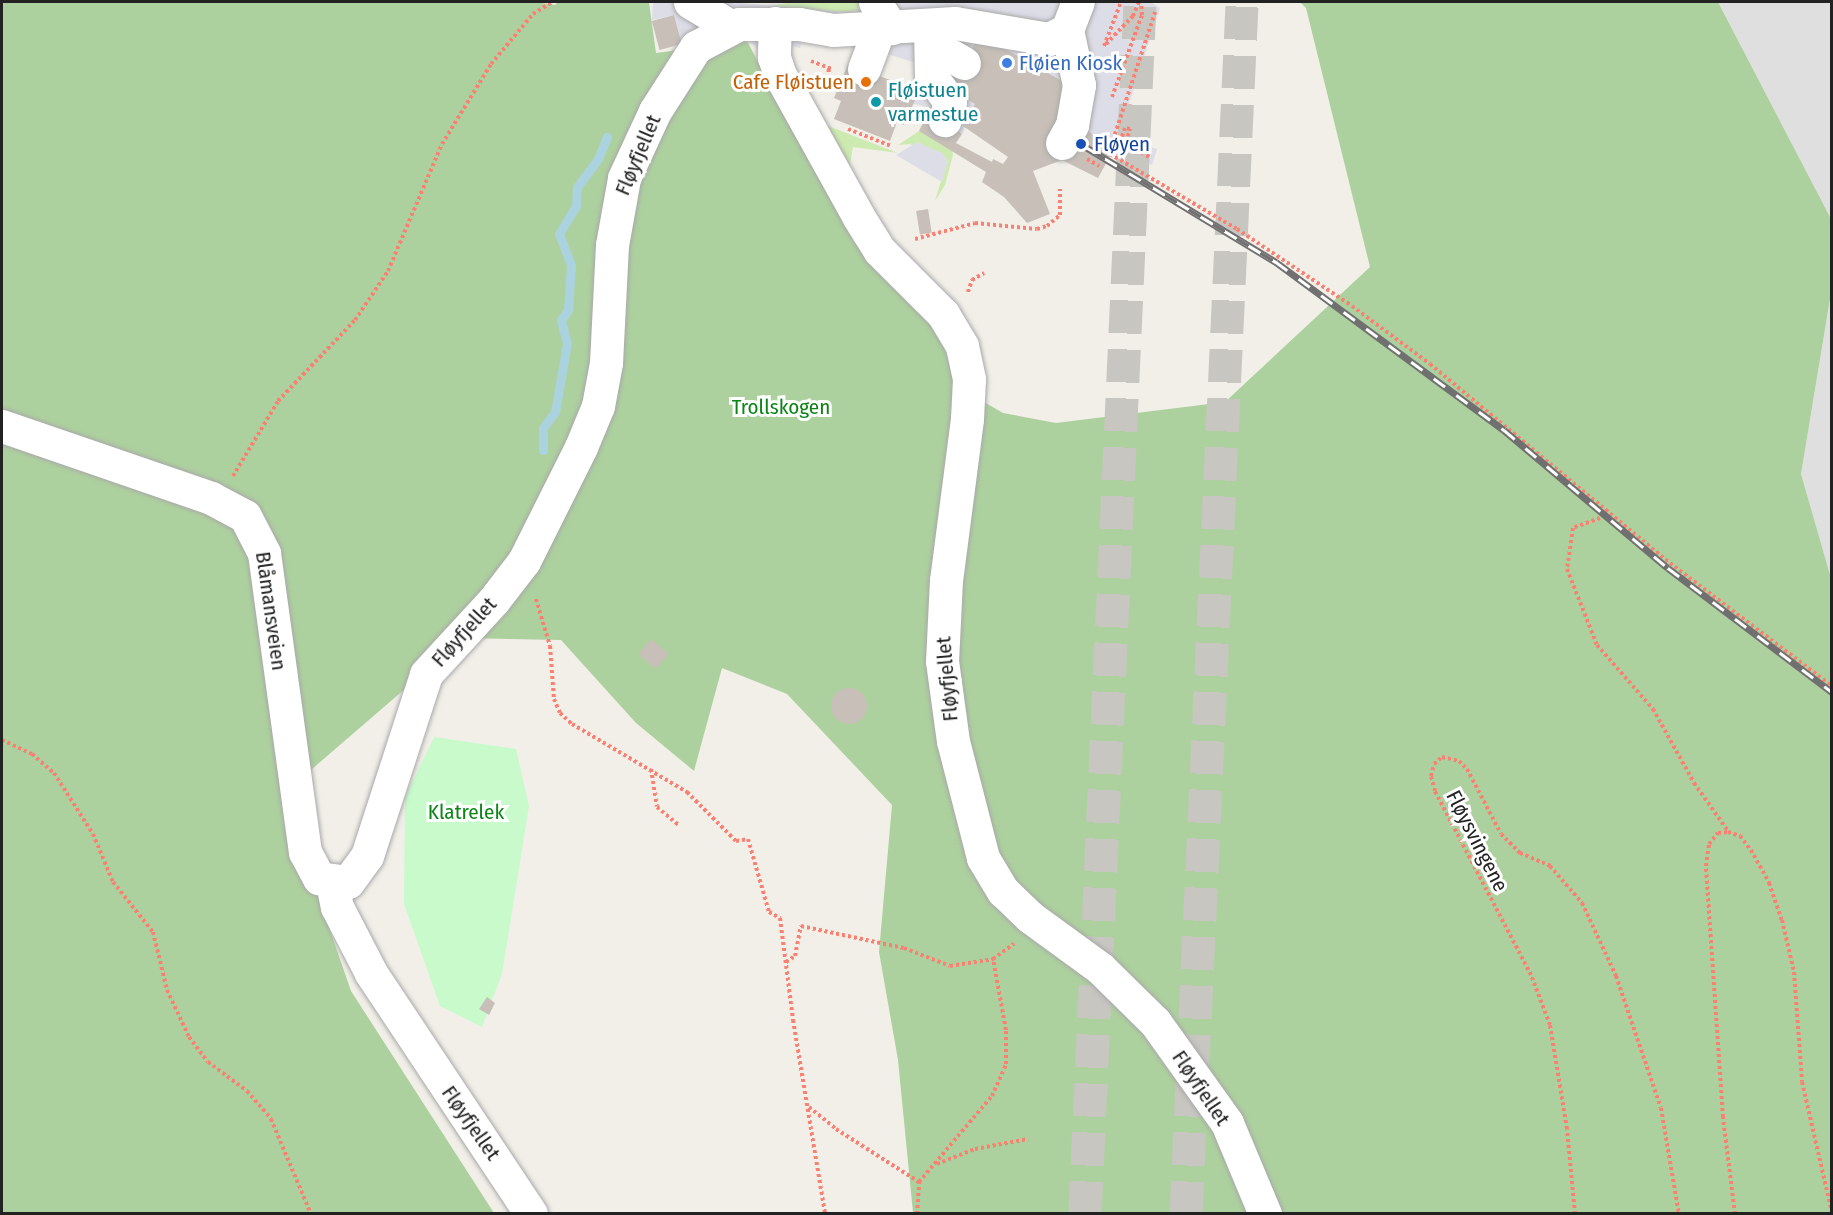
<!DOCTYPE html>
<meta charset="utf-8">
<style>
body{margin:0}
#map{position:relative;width:1833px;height:1215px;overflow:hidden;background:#f2efe9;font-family:"Fira Sans Condensed",sans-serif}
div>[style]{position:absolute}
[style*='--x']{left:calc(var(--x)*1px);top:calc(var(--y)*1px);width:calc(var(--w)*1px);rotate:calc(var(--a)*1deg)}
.residential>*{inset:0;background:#e0dfdf}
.grass>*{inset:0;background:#cdebb0}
.forest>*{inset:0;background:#add19e}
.park>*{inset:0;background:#c8facc}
.plaza>*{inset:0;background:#dddde8}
.stream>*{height:9px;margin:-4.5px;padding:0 4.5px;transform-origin:4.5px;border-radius:4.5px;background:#aad3df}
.building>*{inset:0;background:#c7bfb8;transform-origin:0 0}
.round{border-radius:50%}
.highway-tunnel>*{height:33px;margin-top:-16.5px;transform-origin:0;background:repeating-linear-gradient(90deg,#c8c6c1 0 33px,transparent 0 49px)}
.path>*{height:4px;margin-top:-2px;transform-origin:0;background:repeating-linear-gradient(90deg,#fa8072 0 3px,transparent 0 6px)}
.roads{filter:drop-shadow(0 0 2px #a9a9a9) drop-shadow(0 0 2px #a9a9a9)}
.minor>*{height:33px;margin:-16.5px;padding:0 16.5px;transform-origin:16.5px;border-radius:16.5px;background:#fff}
.rail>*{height:7px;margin-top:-3.5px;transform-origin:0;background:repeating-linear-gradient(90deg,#fff 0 14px,#707070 0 28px);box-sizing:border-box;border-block:2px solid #707070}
.dots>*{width:16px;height:16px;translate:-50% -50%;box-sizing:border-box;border:3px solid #fff;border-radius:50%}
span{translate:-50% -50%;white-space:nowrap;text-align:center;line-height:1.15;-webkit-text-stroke:6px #fff;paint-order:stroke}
.shop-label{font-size:21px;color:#366cbe}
.left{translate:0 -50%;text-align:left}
.food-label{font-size:21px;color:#c56008}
.right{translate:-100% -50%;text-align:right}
.culture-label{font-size:21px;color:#0d838f}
.transit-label{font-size:21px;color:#164399}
.street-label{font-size:21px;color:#222}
.park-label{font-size:21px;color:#0c8416}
.frame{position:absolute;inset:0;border:3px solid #222;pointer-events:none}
</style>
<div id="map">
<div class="residential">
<div style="clip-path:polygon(1718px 2px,1831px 2px,1831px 219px)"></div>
<div style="clip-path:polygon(1831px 293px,1831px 582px,1801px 474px)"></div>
</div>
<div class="grass">
<div style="clip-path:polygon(791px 2px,857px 2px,859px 5px,858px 10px,847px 12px,767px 7px)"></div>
<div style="clip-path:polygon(823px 124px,898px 153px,853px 147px,850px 164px,838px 161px)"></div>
<div style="clip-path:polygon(919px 131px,952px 149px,953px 155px,945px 185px,935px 201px,947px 161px,942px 153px,909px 144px,898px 145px)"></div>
</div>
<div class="forest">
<div style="clip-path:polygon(2px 2px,535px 2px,555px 5px,558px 2px,649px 2px,656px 53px,747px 41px,854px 242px,939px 333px,958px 387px,1003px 413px,1056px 423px,1225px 402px,1370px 267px,1306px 8px,1300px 2px,1718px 2px,1831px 219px,1831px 293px,1801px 474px,1832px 582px,1831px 1213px,913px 1213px,898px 1060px,879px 952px,892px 805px,787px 694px,722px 668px,694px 771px,636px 723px,561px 640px,464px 638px,283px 794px,351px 991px,494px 1213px,2px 1214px)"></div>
</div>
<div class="park">
<div style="clip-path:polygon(434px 737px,516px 749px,529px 806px,502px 974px,482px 1027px,440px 1006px,404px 904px,405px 797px)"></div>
</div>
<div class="plaza">
<div style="clip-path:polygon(653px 2px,730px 2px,847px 12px,858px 10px,864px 2px,1151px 2px,1160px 8px,1123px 122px,1134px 126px,1129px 141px,1157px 149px,1152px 165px,1086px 130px,977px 40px,949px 89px,975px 104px,962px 134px,930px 108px,911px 103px,925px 66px,847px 41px,802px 42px,800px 48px,791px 46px,785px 51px,760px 51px,747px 39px,682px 44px,674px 15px,652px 20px)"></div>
<div style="clip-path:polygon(917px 142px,942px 153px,948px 161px,942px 182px,896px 155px)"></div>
</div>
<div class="stream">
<div style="--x:543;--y:450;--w:22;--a:-90"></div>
<div style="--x:543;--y:428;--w:20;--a:-53"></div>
<div style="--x:555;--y:412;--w:70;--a:-80.1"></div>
<div style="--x:567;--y:343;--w:24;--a:-105"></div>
<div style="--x:561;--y:320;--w:12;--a:-55"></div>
<div style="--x:568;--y:310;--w:45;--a:-86.2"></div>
<div style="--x:571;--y:265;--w:33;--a:-111"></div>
<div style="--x:559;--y:234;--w:33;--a:-59"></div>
<div style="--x:576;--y:206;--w:19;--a:-87"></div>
<div style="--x:577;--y:187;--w:35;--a:-53"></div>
<div style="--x:598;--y:159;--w:24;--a:-68"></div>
</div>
<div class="building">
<div style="left:674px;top:15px;width:30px;height:23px;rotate:75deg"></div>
<div style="clip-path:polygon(986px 38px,1060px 80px,1063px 76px,1086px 130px,1115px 147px,1098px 178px,1062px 160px,1033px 171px,1050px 214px,1027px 223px,1004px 197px,982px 182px,986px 172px,919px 131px,930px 108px,962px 134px,956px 143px,992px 162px,993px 159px,1003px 164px,1008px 157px,963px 126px,975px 104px,949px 89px,977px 40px)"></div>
<div style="clip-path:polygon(848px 64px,919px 91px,904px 125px,897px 122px,890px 141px,834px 119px,841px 101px,834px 98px)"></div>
<div style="left:928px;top:209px;width:24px;height:12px;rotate:81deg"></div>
<div style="left:651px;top:639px;width:23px;height:20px;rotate:40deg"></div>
<div class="round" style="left:831px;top:688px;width:36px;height:36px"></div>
<div style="clip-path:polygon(487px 997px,495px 1003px,489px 1015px,479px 1009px)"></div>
</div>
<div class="highway-tunnel">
<div style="--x:1085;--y:1214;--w:1213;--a:-87.4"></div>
<div style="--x:1186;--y:1214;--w:1213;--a:-87.35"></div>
</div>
<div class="path">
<div style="--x:1106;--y:44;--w:39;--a:-46"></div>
<div style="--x:1133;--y:16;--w:15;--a:-67"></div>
<div style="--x:1104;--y:46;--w:47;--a:-68.9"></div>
<div style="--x:811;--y:61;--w:22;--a:21"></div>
<div style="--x:818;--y:79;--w:10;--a:-6"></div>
<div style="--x:828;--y:78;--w:11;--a:-85"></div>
<div style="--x:1112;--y:97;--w:87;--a:-69.9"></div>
<div style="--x:1142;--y:15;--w:13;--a:-94"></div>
<div style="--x:848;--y:129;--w:46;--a:21.6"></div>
<div style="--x:1098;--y:141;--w:14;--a:34"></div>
<div style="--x:1110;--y:154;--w:147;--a:30.6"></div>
<div style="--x:1237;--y:229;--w:138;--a:33.8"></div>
<div style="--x:1352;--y:306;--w:97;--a:36.6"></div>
<div style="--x:1430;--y:364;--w:312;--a:39.7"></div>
<div style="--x:1670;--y:563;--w:203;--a:37.2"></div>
<div style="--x:1149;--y:157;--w:27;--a:-147"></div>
<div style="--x:1126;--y:142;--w:14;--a:-73"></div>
<div style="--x:1130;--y:129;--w:5;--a:-169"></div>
<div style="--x:1125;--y:128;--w:15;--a:110"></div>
<div style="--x:1120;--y:142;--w:7;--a:-164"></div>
<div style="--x:1113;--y:140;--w:135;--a:-71.8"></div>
<div style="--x:1087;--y:159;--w:14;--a:30"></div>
<div style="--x:915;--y:239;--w:62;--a:-14.9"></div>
<div style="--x:975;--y:223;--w:62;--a:5.5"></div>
<div style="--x:1037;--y:229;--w:10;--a:-17"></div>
<div style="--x:1047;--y:226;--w:17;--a:-40"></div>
<div style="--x:1060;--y:215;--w:26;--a:-90"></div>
<div style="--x:968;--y:292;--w:13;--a:-72"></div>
<div style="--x:972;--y:280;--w:14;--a:-30"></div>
<div style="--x:233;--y:476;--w:87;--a:-59"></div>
<div style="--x:278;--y:401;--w:112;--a:-46.5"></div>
<div style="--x:355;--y:320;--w:59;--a:-56"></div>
<div style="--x:388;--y:271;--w:138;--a:-67"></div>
<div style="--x:442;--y:144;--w:94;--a:-58.5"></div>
<div style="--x:491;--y:64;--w:65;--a:-50"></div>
<div style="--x:533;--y:14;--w:22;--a:-32"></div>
<div style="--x:1607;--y:510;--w:11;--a:131"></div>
<div style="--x:1600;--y:518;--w:29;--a:160"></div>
<div style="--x:1573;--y:528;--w:41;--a:98.3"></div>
<div style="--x:1567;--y:569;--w:82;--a:68.5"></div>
<div style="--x:1597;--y:645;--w:85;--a:48.8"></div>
<div style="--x:1653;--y:709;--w:85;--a:61"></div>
<div style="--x:1694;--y:783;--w:59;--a:54.7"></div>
<div style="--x:536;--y:599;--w:49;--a:73.4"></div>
<div style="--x:550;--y:646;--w:53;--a:85.7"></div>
<div style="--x:554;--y:699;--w:15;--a:67"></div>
<div style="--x:560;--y:713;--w:16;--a:43"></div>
<div style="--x:572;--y:724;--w:134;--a:30.6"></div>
<div style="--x:687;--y:792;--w:69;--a:45"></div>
<div style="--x:736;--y:841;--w:12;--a:-9"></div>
<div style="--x:748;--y:839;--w:76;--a:74"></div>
<div style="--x:769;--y:912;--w:13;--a:29"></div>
<div style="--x:780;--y:918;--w:103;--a:82.7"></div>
<div style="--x:793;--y:1020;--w:197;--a:80.6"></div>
<div style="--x:2;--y:740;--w:33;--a:25"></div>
<div style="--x:32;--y:754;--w:29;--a:41"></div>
<div style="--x:54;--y:773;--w:72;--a:57.4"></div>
<div style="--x:93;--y:834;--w:52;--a:67.4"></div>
<div style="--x:113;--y:882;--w:64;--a:51.3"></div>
<div style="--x:153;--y:932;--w:60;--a:76.4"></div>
<div style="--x:167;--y:990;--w:52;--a:64.9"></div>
<div style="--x:189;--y:1037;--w:31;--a:53"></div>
<div style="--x:208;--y:1062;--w:49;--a:36.6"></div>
<div style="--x:247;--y:1091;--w:37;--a:49"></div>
<div style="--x:271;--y:1119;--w:103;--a:67.2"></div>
<div style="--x:651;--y:769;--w:38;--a:81"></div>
<div style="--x:657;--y:807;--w:30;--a:40"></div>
<div style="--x:786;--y:962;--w:11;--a:-34"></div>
<div style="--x:795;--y:956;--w:31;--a:-79"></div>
<div style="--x:801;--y:926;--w:105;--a:12.1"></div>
<div style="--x:904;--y:948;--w:49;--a:21.4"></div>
<div style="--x:950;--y:966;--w:44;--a:-9.2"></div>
<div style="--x:993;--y:959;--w:26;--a:-36"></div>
<div style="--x:809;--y:1107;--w:35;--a:39"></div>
<div style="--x:836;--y:1129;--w:98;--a:32.6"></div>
<div style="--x:937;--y:1164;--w:41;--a:-21.5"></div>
<div style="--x:975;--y:1149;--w:54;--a:-10.7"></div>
<div style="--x:917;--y:1214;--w:32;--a:-86"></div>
<div style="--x:919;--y:1182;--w:113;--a:-49.7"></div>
<div style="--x:992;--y:1096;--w:35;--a:-66"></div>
<div style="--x:1006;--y:1064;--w:34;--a:-90"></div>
<div style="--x:1006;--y:1030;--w:72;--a:-100.4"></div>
<div style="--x:1575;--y:1214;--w:85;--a:-95.4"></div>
<div style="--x:1567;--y:1129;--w:105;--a:-99.3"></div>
<div style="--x:1550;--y:1025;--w:53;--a:-110.8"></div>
<div style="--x:1531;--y:975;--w:208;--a:-117.6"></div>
<div style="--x:1435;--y:791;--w:16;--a:-105"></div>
<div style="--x:1431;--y:776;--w:12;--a:-76"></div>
<div style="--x:1434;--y:764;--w:11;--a:-41"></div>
<div style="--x:1442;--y:757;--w:17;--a:13"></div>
<div style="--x:1459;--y:761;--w:11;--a:45"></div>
<div style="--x:1467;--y:769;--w:73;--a:62.4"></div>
<div style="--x:1501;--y:834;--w:27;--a:45"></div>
<div style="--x:1520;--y:853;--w:33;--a:23"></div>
<div style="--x:1550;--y:866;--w:49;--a:49.1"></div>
<div style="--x:1582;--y:903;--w:81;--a:65"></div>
<div style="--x:1616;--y:976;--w:139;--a:71.2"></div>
<div style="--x:1661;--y:1108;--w:108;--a:80.4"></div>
<div style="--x:1735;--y:1214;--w:98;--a:-97.1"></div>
<div style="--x:1723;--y:1117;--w:252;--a:-93.9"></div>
<div style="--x:1706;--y:866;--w:22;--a:-82"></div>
<div style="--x:1709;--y:844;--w:14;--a:-51"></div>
<div style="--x:1718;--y:833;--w:10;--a:-6"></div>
<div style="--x:1728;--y:832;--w:13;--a:18"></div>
<div style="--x:1740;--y:836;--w:18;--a:52"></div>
<div style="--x:1751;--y:850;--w:38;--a:61"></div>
<div style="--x:1769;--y:883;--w:39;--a:71"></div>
<div style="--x:1782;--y:920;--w:53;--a:77"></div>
<div style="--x:1794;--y:972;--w:110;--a:85.8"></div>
<div style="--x:1802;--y:1082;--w:134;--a:77.1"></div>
</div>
<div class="roads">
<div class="minor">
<div style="--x:690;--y:2;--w:47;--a:31"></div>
<div style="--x:875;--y:2;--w:31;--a:58"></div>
<div style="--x:775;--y:23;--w:34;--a:92"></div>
<div style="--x:774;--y:57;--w:19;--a:72"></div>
<div style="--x:780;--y:75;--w:161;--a:61"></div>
<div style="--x:858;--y:216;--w:40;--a:58"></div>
<div style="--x:879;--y:250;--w:91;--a:45"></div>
<div style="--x:943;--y:314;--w:37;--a:59"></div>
<div style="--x:962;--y:346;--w:34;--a:78"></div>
<div style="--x:969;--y:379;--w:40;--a:92.9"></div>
<div style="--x:967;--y:419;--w:162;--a:97.4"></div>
<div style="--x:946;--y:580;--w:81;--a:92.8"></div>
<div style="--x:942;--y:661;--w:81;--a:82.2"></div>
<div style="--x:953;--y:741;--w:121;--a:75.6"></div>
<div style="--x:983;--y:858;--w:39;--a:59"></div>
<div style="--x:1003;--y:891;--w:37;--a:44"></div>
<div style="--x:1030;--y:917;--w:87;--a:36.1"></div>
<div style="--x:1100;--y:968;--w:77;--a:44.5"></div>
<div style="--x:1155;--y:1022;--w:124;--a:54.5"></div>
<div style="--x:1227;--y:1123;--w:99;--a:67.3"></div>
<div style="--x:930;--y:26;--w:50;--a:88.9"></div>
<div style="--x:931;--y:76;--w:32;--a:54"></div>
<div style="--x:950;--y:102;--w:19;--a:106"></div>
<div style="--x:931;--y:44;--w:38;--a:30"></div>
<div style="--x:864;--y:69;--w:43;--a:-69.4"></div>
<div style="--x:1062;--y:143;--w:21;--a:-61"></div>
<div style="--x:1072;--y:125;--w:41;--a:-80.1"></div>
<div style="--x:1079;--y:85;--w:56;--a:-102.3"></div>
<div style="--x:2;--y:426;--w:221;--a:19"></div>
<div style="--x:211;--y:498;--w:38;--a:28"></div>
<div style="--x:245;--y:516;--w:42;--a:62.8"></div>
<div style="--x:264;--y:553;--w:302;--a:82.2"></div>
<div style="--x:305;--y:852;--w:30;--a:62"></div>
<div style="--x:319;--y:878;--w:29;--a:8"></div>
<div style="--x:348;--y:882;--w:32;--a:-54"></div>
<div style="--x:367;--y:856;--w:191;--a:-72"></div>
<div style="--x:426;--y:674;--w:100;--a:-47.4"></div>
<div style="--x:494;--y:600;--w:49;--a:-52.4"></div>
<div style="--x:524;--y:561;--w:127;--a:-63.4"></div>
<div style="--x:581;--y:447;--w:44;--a:-67.5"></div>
<div style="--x:598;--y:406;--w:44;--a:-79.5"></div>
<div style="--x:606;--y:363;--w:118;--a:-87.1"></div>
<div style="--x:612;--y:245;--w:68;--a:-79.8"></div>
<div style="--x:624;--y:178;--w:74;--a:-65.2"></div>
<div style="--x:655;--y:111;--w:76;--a:-57.4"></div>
<div style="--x:696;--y:47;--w:49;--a:-28.1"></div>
<div style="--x:739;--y:24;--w:60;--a:0"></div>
<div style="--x:799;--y:24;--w:35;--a:10"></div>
<div style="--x:833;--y:30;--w:122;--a:-3.3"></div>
<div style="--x:955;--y:23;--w:95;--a:9.7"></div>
<div style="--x:1049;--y:39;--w:20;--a:-27"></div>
<div style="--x:1067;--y:30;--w:30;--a:-69"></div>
<div style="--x:332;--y:882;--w:25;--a:79"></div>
<div style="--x:337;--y:907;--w:74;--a:62.7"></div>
<div style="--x:371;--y:973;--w:289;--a:56.4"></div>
</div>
</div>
<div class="rail">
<div style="--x:1081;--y:144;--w:228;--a:31.2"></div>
<div style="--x:1276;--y:262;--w:283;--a:36.4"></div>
<div style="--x:1504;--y:430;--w:214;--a:40.1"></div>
<div style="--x:1668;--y:568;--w:206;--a:37.1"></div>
</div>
<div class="dots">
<div style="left:1007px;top:63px;background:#3f7fe0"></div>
<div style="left:866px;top:82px;background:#e8710a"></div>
<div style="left:876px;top:102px;background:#0f9aa8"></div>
<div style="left:1081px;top:144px;background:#1a4fb4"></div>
</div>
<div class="shop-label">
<span class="left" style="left:1019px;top:63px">Fløien Kiosk</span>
</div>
<div class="food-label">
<span class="right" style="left:854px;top:82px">Cafe Fløistuen</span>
</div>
<div class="culture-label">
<span class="left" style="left:888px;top:102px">Fløistuen<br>varmestue</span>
</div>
<div class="transit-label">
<span class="left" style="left:1094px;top:144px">Fløyen</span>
</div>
<div class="street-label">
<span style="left:638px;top:155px;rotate:-67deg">Fløyfjellet</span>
<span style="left:271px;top:611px;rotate:82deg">Blåmansveien</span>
<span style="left:464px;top:632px;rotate:-48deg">Fløyfjellet</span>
<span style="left:947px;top:679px;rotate:-95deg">Fløyfjellet</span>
<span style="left:1477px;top:841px;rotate:63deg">Fløysvingene</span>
<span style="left:1201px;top:1088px;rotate:56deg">Fløyfjellet</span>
<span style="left:471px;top:1123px;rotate:55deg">Fløyfjellet</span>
</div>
<div class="park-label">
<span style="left:781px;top:407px">Trollskogen</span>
<span style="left:466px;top:812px">Klatrelek</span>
</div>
<div class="frame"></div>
</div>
